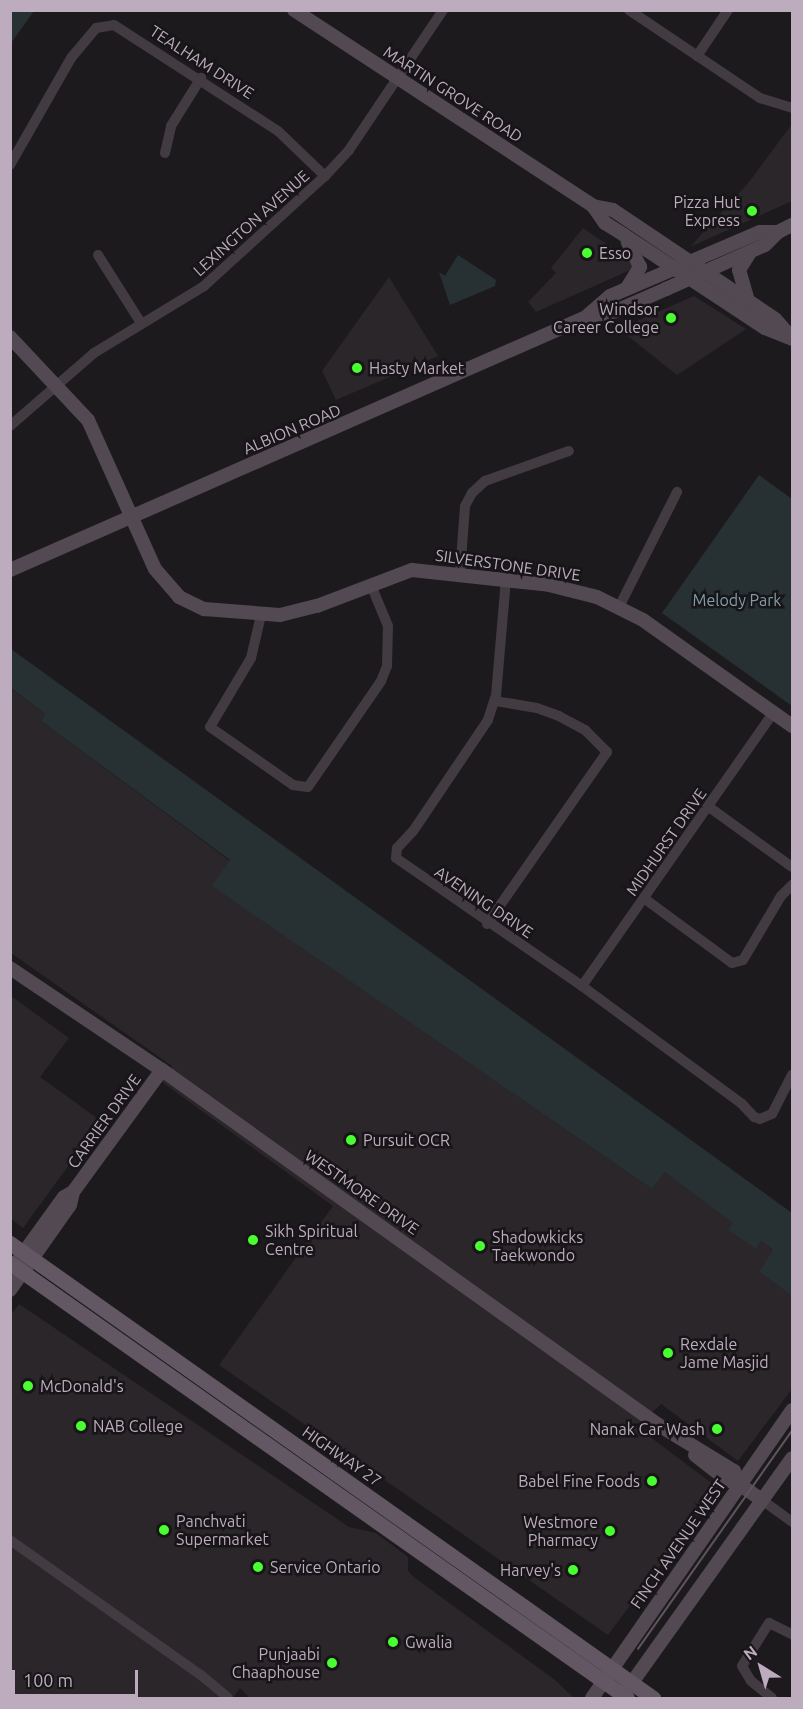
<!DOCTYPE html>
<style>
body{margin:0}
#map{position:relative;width:803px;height:1709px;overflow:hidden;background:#1d1a1d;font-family:Ubuntu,sans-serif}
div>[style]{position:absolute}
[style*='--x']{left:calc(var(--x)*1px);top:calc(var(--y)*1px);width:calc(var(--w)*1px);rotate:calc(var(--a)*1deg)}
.built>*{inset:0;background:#2a2629}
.green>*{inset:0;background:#273033}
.street>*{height:10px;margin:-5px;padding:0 5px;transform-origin:5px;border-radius:5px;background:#433b42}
.secondary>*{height:14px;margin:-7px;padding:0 7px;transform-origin:7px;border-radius:7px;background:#534953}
.primary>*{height:15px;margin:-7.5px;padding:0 7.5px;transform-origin:7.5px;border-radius:7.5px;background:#625762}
.tram>*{height:1.5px;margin:-0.75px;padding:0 0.75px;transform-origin:0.75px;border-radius:0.75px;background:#5e545e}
.dots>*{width:16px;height:16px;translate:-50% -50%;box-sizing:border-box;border:3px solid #181518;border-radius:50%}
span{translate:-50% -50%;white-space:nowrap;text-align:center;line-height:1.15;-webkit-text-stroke:5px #181518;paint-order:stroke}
.street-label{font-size:16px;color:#bcacbe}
.poi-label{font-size:16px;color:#bcacbe}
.right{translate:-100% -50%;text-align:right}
.left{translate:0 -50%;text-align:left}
.park-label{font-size:16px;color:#819faa}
.frame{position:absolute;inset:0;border:12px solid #bcacbe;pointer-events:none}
.north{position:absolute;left:731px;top:1637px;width:60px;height:60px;-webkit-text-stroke:4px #181518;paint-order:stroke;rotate:323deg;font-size:16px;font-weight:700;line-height:24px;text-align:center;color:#bcacbe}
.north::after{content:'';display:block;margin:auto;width:21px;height:27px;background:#bcacbe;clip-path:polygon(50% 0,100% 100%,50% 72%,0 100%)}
.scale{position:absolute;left:12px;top:1670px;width:126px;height:27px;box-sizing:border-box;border:3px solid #bcacbe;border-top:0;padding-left:8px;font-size:18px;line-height:21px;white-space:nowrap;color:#bcacbe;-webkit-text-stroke:4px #181518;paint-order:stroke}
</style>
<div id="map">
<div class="built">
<div style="clip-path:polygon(792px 124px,792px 201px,690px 247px,749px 182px)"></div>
<div style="clip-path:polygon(583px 228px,624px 256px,635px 268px,536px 312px,528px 302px,556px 273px,551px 268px)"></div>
<div style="clip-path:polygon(389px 277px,438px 356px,336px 400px,322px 371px)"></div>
<div style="clip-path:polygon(694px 296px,746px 329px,677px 375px,619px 329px)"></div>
<div style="clip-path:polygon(10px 688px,45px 714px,41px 721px,230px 861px,213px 886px,652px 1189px,665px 1171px,734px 1223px,729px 1229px,756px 1249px,761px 1241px,774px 1251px,759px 1272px,792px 1296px,792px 1389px,738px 1461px,661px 1404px,637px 1427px,718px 1488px,608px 1635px,219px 1365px,333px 1206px,162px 1082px,172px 1066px,11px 953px)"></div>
<div style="clip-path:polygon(11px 996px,69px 1038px,40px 1077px,101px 1121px,23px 1228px,11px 1219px)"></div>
<div style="clip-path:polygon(19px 1304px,349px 1527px,376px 1533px,408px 1557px,408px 1571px,415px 1578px,555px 1680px,574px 1698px,250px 1698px,240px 1688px,233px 1698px,11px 1698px,10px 1316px)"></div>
</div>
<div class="green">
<div style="clip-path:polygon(11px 10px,34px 11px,11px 43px,10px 11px)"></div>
<div style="clip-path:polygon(458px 255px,496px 280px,495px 286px,450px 305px,439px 272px,445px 276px)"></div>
<div style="clip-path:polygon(759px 475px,792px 499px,792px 706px,662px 613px)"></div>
<div style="clip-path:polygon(11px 649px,792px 1213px,792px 1296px,759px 1272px,773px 1250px,761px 1241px,756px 1249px,728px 1230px,733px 1223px,665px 1172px,652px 1189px,212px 886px,230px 860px,41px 721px,45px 714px,11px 688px)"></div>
</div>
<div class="street">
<div style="--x:629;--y:10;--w:158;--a:33.9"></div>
<div style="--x:760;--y:98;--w:34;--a:17"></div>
<div style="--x:697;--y:56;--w:55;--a:-56"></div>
<div style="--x:165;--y:153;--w:28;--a:-77"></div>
<div style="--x:171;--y:126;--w:57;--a:-58"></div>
<div style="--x:10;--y:165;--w:123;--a:-60.3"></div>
<div style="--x:71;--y:58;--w:39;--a:-50"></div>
<div style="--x:96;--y:28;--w:18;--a:-9"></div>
<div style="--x:114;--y:25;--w:195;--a:32.9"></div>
<div style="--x:278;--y:131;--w:65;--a:43.8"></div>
<div style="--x:98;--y:255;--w:80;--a:57.7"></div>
<div style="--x:10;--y:426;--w:111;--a:-41"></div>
<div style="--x:94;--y:353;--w:129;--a:-31.3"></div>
<div style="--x:204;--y:286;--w:164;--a:-42.3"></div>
<div style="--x:325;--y:176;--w:35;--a:-47"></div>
<div style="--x:349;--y:150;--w:169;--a:-56.1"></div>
<div style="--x:460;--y:574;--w:68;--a:-85.8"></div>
<div style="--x:465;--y:506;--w:15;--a:-62"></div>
<div style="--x:472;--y:493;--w:18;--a:-43"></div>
<div style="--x:485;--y:481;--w:89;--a:-19.7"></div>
<div style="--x:506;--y:579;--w:116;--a:94.9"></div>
<div style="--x:496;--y:695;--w:26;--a:108"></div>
<div style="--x:488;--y:720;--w:134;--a:124"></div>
<div style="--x:413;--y:831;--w:23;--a:133"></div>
<div style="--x:397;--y:848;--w:10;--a:96"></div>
<div style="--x:396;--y:858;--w:226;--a:34.5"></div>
<div style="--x:582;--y:986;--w:199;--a:36.4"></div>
<div style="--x:742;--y:1104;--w:18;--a:47"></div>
<div style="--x:754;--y:1117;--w:6;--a:18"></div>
<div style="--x:760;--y:1119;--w:13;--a:-23"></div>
<div style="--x:772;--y:1114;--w:44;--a:-62.9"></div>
<div style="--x:619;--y:607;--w:129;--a:-63.2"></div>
<div style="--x:261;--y:615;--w:44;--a:103.1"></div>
<div style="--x:251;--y:658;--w:80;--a:120.7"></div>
<div style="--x:210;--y:727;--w:101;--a:34.9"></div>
<div style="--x:293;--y:785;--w:15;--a:8"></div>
<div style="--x:308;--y:787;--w:129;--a:-55.4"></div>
<div style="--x:381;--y:681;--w:16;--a:-68"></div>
<div style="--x:387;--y:666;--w:40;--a:-88.6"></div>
<div style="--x:388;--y:626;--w:44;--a:-112.5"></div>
<div style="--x:709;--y:807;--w:102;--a:35.9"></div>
<div style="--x:645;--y:899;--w:108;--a:36.3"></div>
<div style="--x:732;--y:963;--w:11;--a:-15"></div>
<div style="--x:743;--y:960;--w:74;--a:-59.3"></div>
<div style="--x:781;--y:896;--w:16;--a:-45"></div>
<div style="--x:487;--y:924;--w:210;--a:-55.1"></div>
<div style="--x:607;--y:752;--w:31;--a:-135"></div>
<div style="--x:585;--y:730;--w:30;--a:-152"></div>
<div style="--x:559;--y:716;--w:23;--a:-160"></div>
<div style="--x:537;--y:708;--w:43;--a:-170.5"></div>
<div style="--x:582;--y:986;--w:333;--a:-55"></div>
<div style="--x:762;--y:1500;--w:37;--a:36"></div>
<div style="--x:10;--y:1540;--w:234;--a:35.3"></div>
<div style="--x:201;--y:1675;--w:35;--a:40"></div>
<div style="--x:772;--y:1698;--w:27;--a:-141"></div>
<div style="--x:751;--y:1681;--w:17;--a:-121"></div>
<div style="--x:742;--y:1666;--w:51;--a:-57.9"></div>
<div style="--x:769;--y:1623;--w:25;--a:26"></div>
</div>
<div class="secondary">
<div style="--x:294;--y:10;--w:358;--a:33.2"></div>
<div style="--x:593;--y:206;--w:21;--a:55"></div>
<div style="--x:605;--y:223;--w:22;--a:32"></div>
<div style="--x:624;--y:235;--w:169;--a:33.4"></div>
<div style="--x:765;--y:328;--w:29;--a:22"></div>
<div style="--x:593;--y:206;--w:20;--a:11"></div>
<div style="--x:613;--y:210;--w:195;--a:33.9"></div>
<div style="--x:775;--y:319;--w:24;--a:48"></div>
<div style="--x:627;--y:288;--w:25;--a:-58"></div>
<div style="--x:640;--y:267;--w:28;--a:-116"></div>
<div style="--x:748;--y:301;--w:32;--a:-106"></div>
<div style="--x:739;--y:270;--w:19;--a:-58"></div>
<div style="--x:587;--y:316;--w:30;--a:-41"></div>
<div style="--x:610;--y:296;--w:163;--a:-23.1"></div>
<div style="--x:760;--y:232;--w:18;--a:0"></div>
<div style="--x:10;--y:337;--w:114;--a:46.8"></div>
<div style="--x:88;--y:420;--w:163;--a:65.8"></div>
<div style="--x:155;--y:569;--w:37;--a:49"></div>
<div style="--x:179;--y:597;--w:28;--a:26"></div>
<div style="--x:204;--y:609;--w:76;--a:4.5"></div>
<div style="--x:280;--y:615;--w:38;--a:-14"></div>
<div style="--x:317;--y:606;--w:102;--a:-20.8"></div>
<div style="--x:412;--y:570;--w:138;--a:6.2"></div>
<div style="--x:549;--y:585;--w:49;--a:14"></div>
<div style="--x:597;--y:597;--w:51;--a:26.6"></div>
<div style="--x:643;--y:620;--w:183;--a:35.4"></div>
<div style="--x:10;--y:570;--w:629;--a:-23.71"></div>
<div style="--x:586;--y:317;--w:31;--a:-11"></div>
<div style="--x:616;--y:311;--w:55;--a:-23.7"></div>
<div style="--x:666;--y:289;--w:108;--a:-24"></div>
<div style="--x:765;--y:245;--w:18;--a:-45"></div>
<div style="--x:778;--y:232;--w:16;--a:-27"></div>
<div style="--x:10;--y:968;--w:183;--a:33.9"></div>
<div style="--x:162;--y:1070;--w:609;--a:35.57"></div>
<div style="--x:657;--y:1424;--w:90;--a:31.4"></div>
<div style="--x:734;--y:1471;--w:14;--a:69"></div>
<div style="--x:17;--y:1262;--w:80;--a:-54.1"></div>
<div style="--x:64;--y:1197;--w:10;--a:-29"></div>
<div style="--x:10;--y:1290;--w:104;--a:-54.8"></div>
<div style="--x:70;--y:1205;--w:13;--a:-77"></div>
<div style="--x:73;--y:1192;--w:151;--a:-53.9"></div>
<div style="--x:695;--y:1455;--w:41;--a:38"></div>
<div style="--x:727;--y:1480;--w:13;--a:18"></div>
<div style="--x:739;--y:1484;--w:28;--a:35"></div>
<div style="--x:626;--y:1691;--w:286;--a:-54.5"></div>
<div style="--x:592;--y:1698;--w:351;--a:-55.2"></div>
</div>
<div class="primary">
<div style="--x:10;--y:1243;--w:788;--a:35.28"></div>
<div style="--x:10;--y:1263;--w:755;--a:35.18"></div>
</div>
<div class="tram">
<div style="--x:638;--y:1649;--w:267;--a:-54.8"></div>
</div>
<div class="dots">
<div style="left:752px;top:211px;background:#49ff31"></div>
<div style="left:587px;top:253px;background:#49ff31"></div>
<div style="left:671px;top:318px;background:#49ff31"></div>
<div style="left:357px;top:368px;background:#49ff31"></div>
<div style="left:351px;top:1140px;background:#49ff31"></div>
<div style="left:253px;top:1240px;background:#49ff31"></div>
<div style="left:480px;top:1246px;background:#49ff31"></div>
<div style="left:668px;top:1353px;background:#49ff31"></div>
<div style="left:28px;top:1386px;background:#49ff31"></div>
<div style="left:81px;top:1426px;background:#49ff31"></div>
<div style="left:717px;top:1429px;background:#49ff31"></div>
<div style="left:652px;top:1481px;background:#49ff31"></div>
<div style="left:164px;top:1530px;background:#49ff31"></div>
<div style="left:610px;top:1531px;background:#49ff31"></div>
<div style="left:258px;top:1567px;background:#49ff31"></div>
<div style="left:573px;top:1570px;background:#49ff31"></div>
<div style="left:393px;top:1642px;background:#49ff31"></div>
<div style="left:332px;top:1663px;background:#49ff31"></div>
</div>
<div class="street-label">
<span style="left:202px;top:62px;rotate:33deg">TEALHAM DRIVE</span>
<span style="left:453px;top:94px;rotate:33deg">MARTIN GROVE ROAD</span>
<span style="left:251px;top:223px;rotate:-42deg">LEXINGTON AVENUE</span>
<span style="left:292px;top:429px;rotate:-23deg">ALBION ROAD</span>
<span style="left:508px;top:565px;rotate:8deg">SILVERSTONE DRIVE</span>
<span style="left:666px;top:842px;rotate:-55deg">MIDHURST DRIVE</span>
<span style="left:484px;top:902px;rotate:34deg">AVENING DRIVE</span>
<span style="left:104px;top:1121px;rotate:-54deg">CARRIER DRIVE</span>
<span style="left:362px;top:1192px;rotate:35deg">WESTMORE DRIVE</span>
<span style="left:342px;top:1456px;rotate:35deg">HIGHWAY 27</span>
<span style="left:678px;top:1544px;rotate:-55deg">FINCH AVENUE WEST</span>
</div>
<div class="poi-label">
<span class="right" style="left:740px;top:211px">Pizza Hut<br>Express</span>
<span class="left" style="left:599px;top:253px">Esso</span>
<span class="right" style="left:659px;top:318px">Windsor<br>Career College</span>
<span class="left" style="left:369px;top:368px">Hasty Market</span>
<span class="left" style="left:363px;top:1140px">Pursuit OCR</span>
<span class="left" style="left:265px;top:1240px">Sikh Spiritual<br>Centre</span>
<span class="left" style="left:492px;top:1246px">Shadowkicks<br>Taekwondo</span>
<span class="left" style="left:680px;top:1353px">Rexdale<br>Jame Masjid</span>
<span class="left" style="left:40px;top:1386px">McDonald's</span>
<span class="left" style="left:93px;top:1426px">NAB College</span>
<span class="right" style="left:705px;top:1429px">Nanak Car Wash</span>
<span class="right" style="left:640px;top:1481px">Babel Fine Foods</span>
<span class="left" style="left:176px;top:1530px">Panchvati<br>Supermarket</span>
<span class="right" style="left:598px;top:1531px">Westmore<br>Pharmacy</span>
<span class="left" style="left:270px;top:1567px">Service Ontario</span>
<span class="right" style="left:561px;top:1570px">Harvey's</span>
<span class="left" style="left:405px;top:1642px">Gwalia</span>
<span class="right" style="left:320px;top:1663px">Punjaabi<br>Chaaphouse</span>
</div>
<div class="park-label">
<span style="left:737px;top:600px">Melody Park</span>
</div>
<div class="frame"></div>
<div class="north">N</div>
<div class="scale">100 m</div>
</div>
